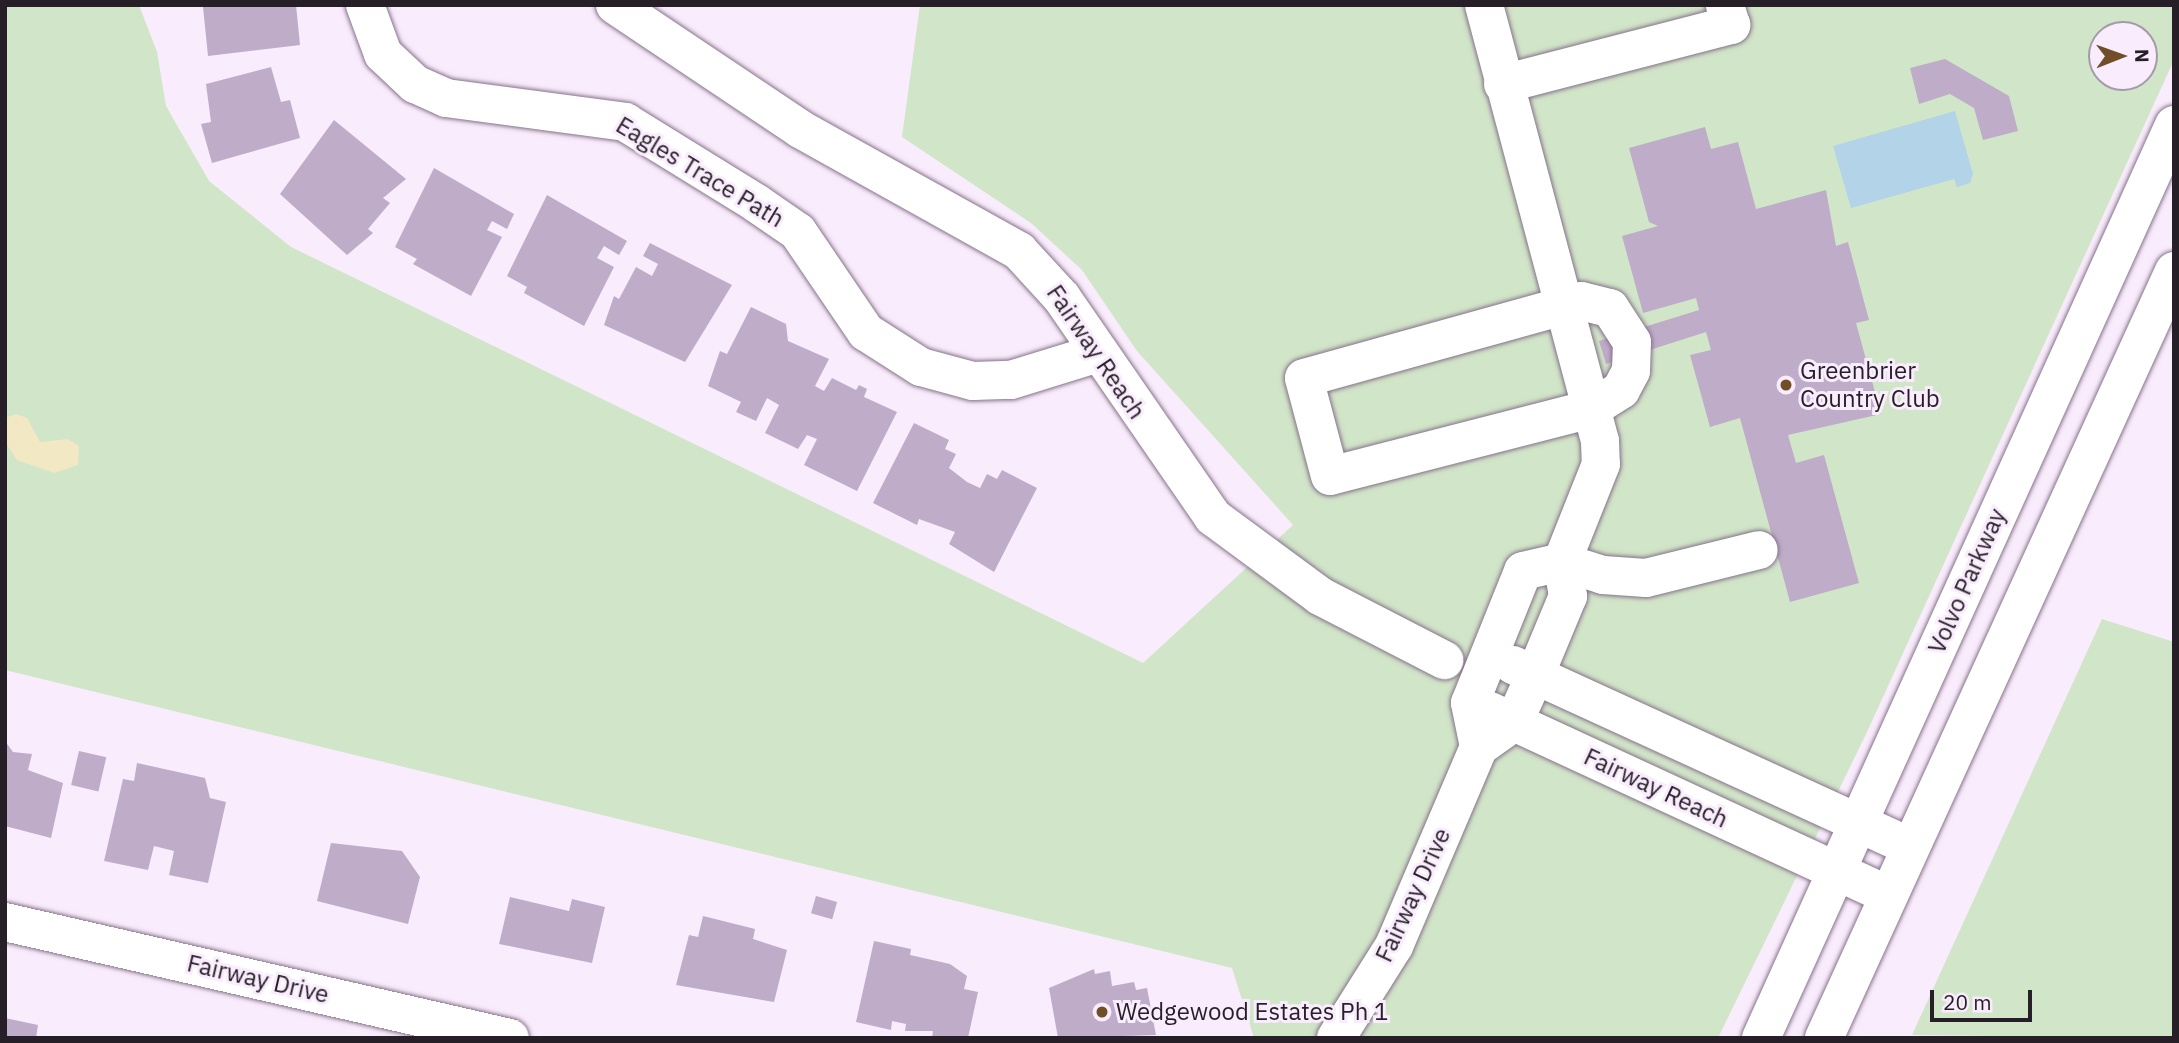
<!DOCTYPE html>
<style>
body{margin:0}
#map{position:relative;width:2179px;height:1043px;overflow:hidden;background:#f9ecfc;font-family:"IBM Plex Sans",sans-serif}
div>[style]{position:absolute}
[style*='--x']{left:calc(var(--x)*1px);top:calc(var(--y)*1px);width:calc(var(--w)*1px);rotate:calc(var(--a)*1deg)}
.green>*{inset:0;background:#d1e5c8}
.sand>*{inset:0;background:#f2e8c3}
.water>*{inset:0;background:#b2d3e8}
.building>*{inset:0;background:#bfacc9;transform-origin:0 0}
.roads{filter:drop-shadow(0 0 2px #87738b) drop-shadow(0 0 2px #87738b)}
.minor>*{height:38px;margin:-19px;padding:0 19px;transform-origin:19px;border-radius:19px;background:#fff}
.major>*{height:38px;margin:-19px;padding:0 19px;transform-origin:19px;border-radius:19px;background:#fff}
.dots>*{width:19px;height:19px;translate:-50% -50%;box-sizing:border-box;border:4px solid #f9ecfc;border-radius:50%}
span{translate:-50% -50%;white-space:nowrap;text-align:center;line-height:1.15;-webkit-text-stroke:6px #f9ecfc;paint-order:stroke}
.street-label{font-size:24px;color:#271f28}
.poi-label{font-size:24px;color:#271f28}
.left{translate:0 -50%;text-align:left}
.frame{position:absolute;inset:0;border:7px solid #271f28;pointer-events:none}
.north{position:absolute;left:2088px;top:21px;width:70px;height:70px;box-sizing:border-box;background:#f9ecfc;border:2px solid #a59aa7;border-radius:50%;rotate:89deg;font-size:19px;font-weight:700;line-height:28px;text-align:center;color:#271f28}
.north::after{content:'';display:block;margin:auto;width:24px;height:32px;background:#714e27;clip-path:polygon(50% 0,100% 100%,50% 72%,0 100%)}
.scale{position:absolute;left:1930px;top:990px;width:102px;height:32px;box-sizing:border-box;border:4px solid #271f28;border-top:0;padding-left:9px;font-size:21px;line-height:24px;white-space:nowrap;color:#271f28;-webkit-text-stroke:5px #f9ecfc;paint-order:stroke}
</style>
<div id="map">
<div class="green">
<div style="clip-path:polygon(evenodd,5px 5px,139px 5px,157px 52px,166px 106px,209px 181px,291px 247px,1143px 663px,1293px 525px,1137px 351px,1082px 270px,1031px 223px,902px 137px,920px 5px,2174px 5px,2174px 60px,1867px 732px,1718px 1038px,1254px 1038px,1232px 968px,5px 670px,5px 5px,2102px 35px,2144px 35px,2144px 77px,2102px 77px,2102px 35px)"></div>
<div style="clip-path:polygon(2102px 619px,2174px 642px,2174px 1038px,1912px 1035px)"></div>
</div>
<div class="sand">
<div style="clip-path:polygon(16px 414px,27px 418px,40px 442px,68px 439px,79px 446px,78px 465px,54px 473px,17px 460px,5px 442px,5px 418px)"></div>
</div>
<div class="water">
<div style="clip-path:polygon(1955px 111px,1973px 174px,1970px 183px,1957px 187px,1954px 179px,1851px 208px,1833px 146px)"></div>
</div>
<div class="building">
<div style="clip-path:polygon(296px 5px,300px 45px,208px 56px,203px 7px)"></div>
<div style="clip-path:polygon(1945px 59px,2009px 96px,2018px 131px,1983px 140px,1974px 108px,1950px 94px,1919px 104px,1910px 68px)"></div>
<div style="clip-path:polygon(271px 67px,281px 102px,290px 100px,300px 138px,212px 163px,201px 124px,211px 122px,206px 84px)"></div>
<div style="clip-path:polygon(334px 120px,406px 179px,383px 198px,390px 203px,368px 229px,373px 233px,347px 255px,280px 194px)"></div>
<div style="clip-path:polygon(1705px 127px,1711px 149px,1738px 142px,1756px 209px,1826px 190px,1836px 246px,1848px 242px,1869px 320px,1856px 323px,1881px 414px,1788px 435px,1796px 463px,1824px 455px,1859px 583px,1790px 602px,1740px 418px,1710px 427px,1690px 355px,1711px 350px,1706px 332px,1606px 364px,1599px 341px,1699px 310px,1696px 298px,1643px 313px,1622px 236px,1658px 226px,1649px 222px,1629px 148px)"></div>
<div style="clip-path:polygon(434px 168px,514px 214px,507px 229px,492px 221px,487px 230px,502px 237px,471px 296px,413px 264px,417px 259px,395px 247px)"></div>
<div style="clip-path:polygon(547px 195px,627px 241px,619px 255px,604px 246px,597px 258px,614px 267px,584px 326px,524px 293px,527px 287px,507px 276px)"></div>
<div style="clip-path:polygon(650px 243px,732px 285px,685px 362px,604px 325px,614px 296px,619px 299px,636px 267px,652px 276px,658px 264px,643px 256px)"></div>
<div style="clip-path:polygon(751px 307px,786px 324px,788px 341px,829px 359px,815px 386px,824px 391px,832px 378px,856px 390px,859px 385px,867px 389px,864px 397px,897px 412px,857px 491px,804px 465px,817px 439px,807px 435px,798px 449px,765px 433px,779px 405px,767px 398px,756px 421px,736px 412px,741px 402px,708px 386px,720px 351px,727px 354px)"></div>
<div style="clip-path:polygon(914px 423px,949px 440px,945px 449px,956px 454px,949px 468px,967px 482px,980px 488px,987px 474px,997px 479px,1002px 470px,1037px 488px,994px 572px,949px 544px,955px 532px,919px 519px,917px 525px,873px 503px)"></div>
<div style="clip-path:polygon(5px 741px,13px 752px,32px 754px,28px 770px,63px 783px,51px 838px,5px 826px)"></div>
<div style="left:79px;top:751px;width:28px;height:35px;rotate:13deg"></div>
<div style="clip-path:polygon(137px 763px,205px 778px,210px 798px,226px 802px,208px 883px,169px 875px,174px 851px,154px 846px,148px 870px,104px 861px,123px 779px,134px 781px)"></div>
<div style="clip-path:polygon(331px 843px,402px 851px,420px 877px,408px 924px,317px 901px)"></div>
<div style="left:816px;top:896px;width:22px;height:18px;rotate:16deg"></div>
<div style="clip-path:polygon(510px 897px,569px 911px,572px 899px,605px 907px,592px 963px,499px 944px)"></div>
<div style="clip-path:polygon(703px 916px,755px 929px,753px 939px,787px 950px,774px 1002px,676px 985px,689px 935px,698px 937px)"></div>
<div style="clip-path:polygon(874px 941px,911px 949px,910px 955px,950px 964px,967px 976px,964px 989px,978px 992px,968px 1038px,932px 1038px,933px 1031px,905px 1031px,906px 1024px,892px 1021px,891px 1030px,856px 1022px)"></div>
<div style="clip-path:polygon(1094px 969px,1095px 974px,1110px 971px,1112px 986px,1134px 982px,1136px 990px,1147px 988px,1156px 1035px,1058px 1038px,1049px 988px)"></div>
<div style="clip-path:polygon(5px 1018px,38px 1025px,36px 1038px,5px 1038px)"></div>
</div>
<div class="roads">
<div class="minor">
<div style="--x:365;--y:5;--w:52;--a:69.8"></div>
<div style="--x:383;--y:54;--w:44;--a:43.2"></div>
<div style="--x:415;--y:84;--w:34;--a:24"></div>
<div style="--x:446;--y:98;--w:181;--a:7.6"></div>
<div style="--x:625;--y:122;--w:154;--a:31.7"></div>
<div style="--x:756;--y:203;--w:51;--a:34.6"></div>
<div style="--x:798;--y:232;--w:121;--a:55.8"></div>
<div style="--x:866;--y:332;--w:65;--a:32.5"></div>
<div style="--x:921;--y:367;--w:54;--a:15.1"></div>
<div style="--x:973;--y:381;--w:38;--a:-2"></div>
<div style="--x:1011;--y:380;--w:91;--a:-17.2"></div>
<div style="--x:615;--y:5;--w:223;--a:33.8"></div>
<div style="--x:800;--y:129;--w:251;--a:29.1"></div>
<div style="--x:1019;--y:251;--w:64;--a:47.5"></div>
<div style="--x:1062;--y:298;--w:266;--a:55.4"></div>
<div style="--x:1213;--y:517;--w:133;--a:36.4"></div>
<div style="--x:1320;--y:596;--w:140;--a:27.3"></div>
<div style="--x:1484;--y:5;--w:451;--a:75.1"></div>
<div style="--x:1600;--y:441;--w:23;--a:88"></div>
<div style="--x:1601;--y:464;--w:105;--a:111.7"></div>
<div style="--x:1562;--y:562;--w:35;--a:80"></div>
<div style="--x:1568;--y:596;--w:83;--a:112.6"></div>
<div style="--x:1536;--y:673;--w:54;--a:114.2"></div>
<div style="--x:1514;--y:722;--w:43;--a:144.5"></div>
<div style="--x:1479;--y:747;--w:45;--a:-101.6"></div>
<div style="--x:1470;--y:703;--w:142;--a:-68.1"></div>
<div style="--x:1523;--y:571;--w:40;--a:-13"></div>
<div style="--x:1562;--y:562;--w:43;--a:17.6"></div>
<div style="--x:1603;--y:575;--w:43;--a:4"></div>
<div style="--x:1646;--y:578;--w:116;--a:-13.9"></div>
<div style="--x:1503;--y:84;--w:236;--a:-14.5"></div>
<div style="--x:1731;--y:25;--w:21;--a:-107"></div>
<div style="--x:1581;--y:301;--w:30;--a:14"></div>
<div style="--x:1610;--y:308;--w:40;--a:57.1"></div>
<div style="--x:1632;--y:342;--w:29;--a:92"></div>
<div style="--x:1631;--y:371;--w:21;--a:118"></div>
<div style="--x:1621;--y:390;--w:36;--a:148"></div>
<div style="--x:1591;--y:409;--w:269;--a:165.6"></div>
<div style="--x:1330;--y:476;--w:101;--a:-104.9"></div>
<div style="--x:1304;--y:378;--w:288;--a:-15.5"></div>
<div style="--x:1513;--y:665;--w:435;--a:24.6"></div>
<div style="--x:1490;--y:711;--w:438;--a:24.8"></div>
<div style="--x:5;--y:922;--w:518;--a:12.94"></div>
<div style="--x:1336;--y:1038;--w:109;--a:-57.8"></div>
<div style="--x:1394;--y:946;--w:216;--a:-66.9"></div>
</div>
<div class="major">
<div style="--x:1761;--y:1038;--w:1002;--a:-65.66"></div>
<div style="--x:1824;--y:1038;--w:843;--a:-65.47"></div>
</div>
</div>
<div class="dots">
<div style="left:1786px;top:385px;background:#714e27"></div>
<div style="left:1102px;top:1012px;background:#714e27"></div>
</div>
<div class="street-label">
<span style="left:700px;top:172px;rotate:31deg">Eagles Trace Path</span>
<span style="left:1096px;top:352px;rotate:56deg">Fairway Reach</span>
<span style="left:1967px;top:581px;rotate:-66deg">Volvo Parkway</span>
<span style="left:1656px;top:788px;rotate:25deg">Fairway Reach</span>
<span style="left:1413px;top:895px;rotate:-65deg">Fairway Drive</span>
<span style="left:258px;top:979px;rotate:13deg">Fairway Drive</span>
</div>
<div class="poi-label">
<span class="left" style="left:1800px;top:385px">Greenbrier<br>Country Club</span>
<span class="left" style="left:1116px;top:1012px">Wedgewood Estates Ph 1</span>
</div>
<div class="frame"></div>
<div class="north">N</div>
<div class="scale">20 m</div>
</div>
